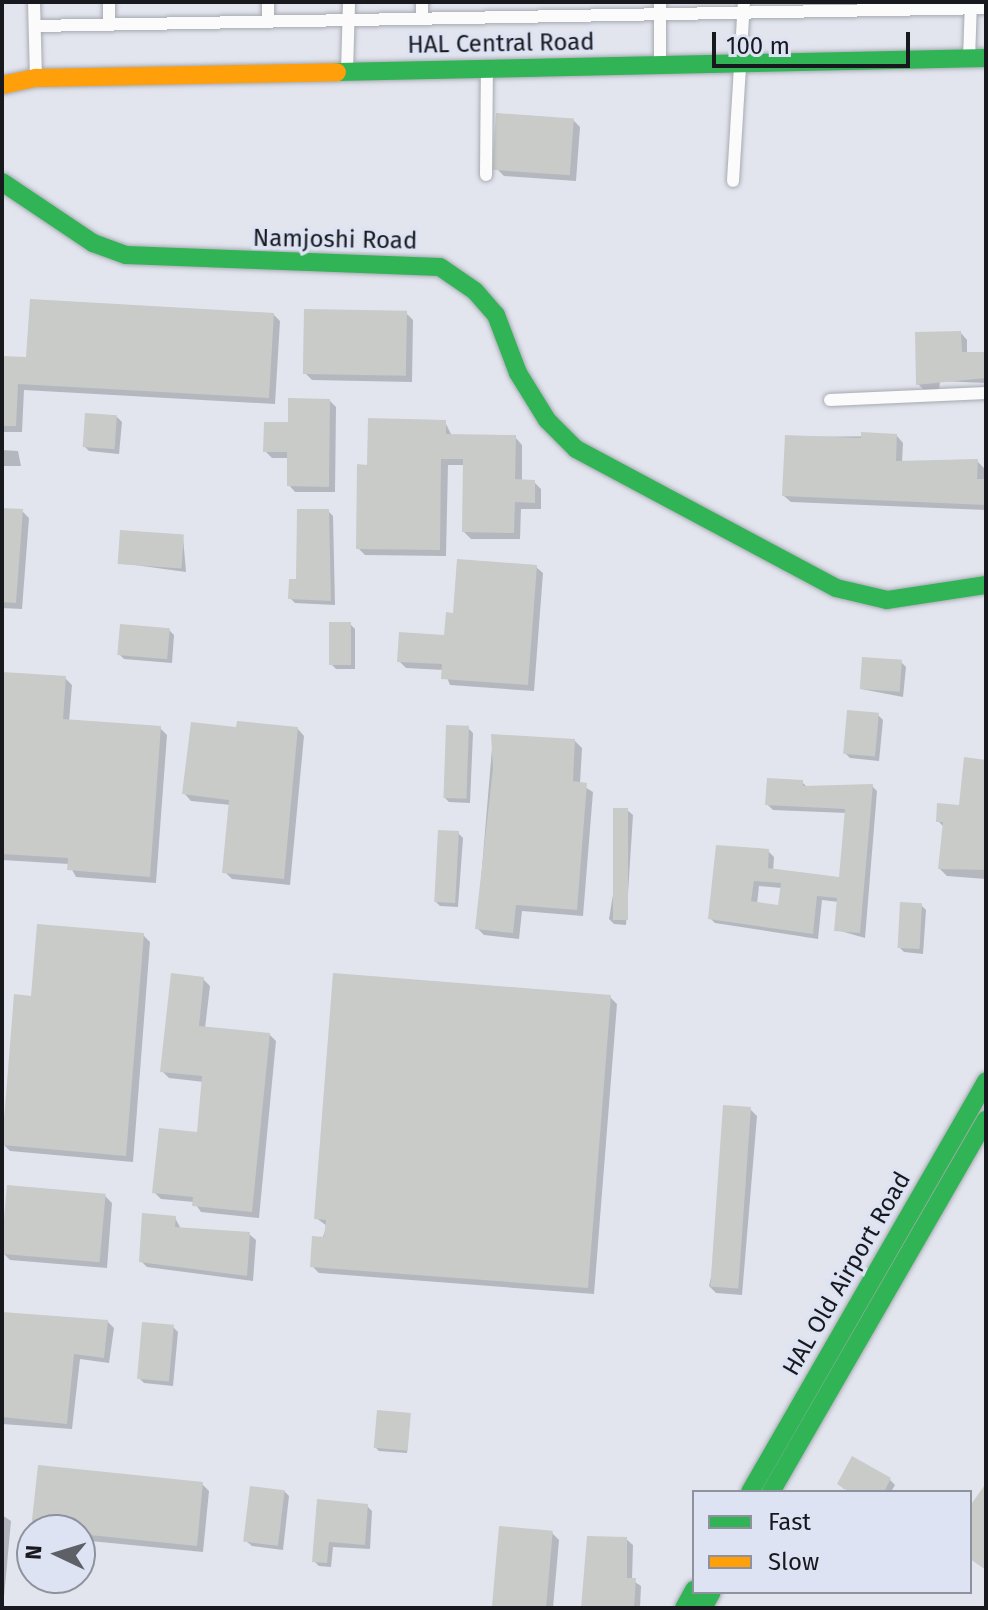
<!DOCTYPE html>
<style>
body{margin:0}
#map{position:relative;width:988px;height:1610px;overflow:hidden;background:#e2e5ee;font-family:"Fira Sans",sans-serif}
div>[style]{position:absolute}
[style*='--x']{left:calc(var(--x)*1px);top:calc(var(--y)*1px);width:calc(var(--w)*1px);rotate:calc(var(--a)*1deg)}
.shadow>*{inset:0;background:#0003}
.building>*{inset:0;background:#c8cbc8;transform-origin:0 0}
.roads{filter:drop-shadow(0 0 2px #a7aab1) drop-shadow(0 0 2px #a7aab1)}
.street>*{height:12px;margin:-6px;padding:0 6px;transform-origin:6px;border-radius:6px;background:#fbfbfc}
.fast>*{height:18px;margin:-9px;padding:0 9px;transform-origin:9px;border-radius:9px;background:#30b455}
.slow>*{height:18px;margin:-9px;padding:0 9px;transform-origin:9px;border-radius:9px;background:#ff9f0a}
span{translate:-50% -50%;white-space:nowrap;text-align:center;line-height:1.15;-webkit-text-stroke:7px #dde3f3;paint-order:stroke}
.street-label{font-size:24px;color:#17191f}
.frame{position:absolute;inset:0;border:4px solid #17191f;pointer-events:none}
.legend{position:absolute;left:692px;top:1490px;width:280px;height:104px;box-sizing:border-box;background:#dde3f3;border:2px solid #8e929e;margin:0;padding:10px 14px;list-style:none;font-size:24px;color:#17191f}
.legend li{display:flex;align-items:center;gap:16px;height:40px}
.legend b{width:40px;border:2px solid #8e929e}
.north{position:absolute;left:16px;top:1514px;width:80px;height:80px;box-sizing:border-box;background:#dde3f3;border:2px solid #8e929e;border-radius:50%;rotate:274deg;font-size:22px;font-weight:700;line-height:32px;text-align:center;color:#17191f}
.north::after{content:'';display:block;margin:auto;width:28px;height:36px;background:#5e6067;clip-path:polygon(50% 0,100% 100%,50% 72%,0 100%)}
.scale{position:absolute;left:712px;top:32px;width:198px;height:36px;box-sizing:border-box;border:4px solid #17191f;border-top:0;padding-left:10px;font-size:24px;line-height:28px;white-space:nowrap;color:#17191f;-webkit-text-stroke:6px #dde3f3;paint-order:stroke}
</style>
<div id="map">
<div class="shadow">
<div style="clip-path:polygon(573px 120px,580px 127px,576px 181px,504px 176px,497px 169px)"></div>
<div style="clip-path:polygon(406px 313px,413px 320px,412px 382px,312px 380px,305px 373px)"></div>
<div style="clip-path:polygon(273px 314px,280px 321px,275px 404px,24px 390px,22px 432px,2px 432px,2px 358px,28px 359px)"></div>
<div style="clip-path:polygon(961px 333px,967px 340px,967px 354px,986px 354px,986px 383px,940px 381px,939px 390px,925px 391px,918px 384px)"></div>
<div style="clip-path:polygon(330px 401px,336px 407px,335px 492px,295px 492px,289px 485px,289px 458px,272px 458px,265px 451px,290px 424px)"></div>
<div style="clip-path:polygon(117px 417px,122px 422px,119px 454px,89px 451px,84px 446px)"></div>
<div style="clip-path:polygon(445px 422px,452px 436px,515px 437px,522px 445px,522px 481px,534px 482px,541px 489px,541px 509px,521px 509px,520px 539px,471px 539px,464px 532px,465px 465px,448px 465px,446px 556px,365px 555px,358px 548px,369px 467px)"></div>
<div style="clip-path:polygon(897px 436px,903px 443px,902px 463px,977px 461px,984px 468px,986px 510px,791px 502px,784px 496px,787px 437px)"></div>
<div style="clip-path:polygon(2px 450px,18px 451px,21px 466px,2px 466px)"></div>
<div style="clip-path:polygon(2px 510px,22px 511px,29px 518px,22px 609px,2px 608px)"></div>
<div style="clip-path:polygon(328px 511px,333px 516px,335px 605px,295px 603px,290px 598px)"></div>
<div style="clip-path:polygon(183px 537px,186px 572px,120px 563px)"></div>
<div style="clip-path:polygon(536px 567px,543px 573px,534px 691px,450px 685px,444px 670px,406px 668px,399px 661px,446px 637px,455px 615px)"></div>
<div style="clip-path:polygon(350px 624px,355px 629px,355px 669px,336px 669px,331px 664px)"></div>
<div style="clip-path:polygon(169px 630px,174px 635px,172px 663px,124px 659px,119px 654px)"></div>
<div style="clip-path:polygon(901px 662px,906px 667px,903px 697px,861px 689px)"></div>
<div style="clip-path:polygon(2px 674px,65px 678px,72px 685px,69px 722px,160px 728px,167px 735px,156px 883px,76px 877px,69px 864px,2px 860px)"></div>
<div style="clip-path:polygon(878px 715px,883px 720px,879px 761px,850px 758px,845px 753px)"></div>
<div style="clip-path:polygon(297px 728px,304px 736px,290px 885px,232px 879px,225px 872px,231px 805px,191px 801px,184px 793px,238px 730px)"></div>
<div style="clip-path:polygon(468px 728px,473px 733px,470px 803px,449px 802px,444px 797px)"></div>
<div style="clip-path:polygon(493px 736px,575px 741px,582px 748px,580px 784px,593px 792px,583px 916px,522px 911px,519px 939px,484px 935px,477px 928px)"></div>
<div style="clip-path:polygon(986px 762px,986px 879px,947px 876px,940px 869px,944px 827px,938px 821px,960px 807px)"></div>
<div style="clip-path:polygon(evenodd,802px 782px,808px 788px,872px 786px,877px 791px,865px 938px,837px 930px,839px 902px,822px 900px,818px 939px,715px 923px,710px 918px,768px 851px,774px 857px,773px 871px,841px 879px,847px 813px,773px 810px,767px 804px,802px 782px,759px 886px,782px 888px,780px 907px,757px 904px,759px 886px)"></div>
<div style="clip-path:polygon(627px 810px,633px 815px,626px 925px,614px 924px,609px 919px)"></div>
<div style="clip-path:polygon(458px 833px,463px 838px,458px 907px,440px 906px,435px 901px)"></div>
<div style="clip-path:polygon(921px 905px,926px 910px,923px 954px,904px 952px,899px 947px)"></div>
<div style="clip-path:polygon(143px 935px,150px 942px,133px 1162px,10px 1151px,3px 1144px,33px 998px)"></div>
<div style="clip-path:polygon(203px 979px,210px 986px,205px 1028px,269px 1034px,276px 1041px,259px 1218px,201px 1212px,194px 1202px,161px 1199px,154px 1192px,199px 1134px,204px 1082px,169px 1078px,162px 1071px)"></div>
<div style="clip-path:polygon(610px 997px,617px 1004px,594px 1294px,319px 1273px,312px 1266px,327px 1226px,316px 1218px)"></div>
<div style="clip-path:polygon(750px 1109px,757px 1116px,742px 1295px,716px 1293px,709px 1286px)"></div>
<div style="clip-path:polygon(105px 1196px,112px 1203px,107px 1268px,10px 1260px,3px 1253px)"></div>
<div style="clip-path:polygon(175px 1218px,181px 1229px,249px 1234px,256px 1240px,253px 1281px,147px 1267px,141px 1261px)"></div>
<div style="clip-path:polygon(2px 1313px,108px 1322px,114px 1328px,109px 1363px,80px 1359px,72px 1429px,2px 1424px)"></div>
<div style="clip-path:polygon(173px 1327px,178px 1332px,173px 1386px,144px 1383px,139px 1378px)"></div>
<div style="clip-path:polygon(410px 1415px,407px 1453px,379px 1451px,376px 1448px)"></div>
<div style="clip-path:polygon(853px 1459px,890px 1480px,895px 1485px,891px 1492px,844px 1489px,839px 1484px)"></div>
<div style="clip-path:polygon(202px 1484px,209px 1491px,203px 1552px,80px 1540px,80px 1530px,33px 1529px)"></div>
<div style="clip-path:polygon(284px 1491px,289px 1496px,283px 1550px,252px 1546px,246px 1541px)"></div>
<div style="clip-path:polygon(319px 1501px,367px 1506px,372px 1511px,370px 1549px,333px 1547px,331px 1567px,319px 1566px,314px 1561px)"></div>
<div style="clip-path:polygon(2px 1515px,11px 1521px,3px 1608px,2px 1608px)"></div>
<div style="clip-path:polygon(552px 1533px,559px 1540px,553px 1608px,493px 1608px)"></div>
<div style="clip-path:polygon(626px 1539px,633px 1545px,632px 1580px,641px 1586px,640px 1608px,584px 1608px)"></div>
</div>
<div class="building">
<div style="left:496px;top:113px;width:78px;height:57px;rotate:4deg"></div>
<div style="clip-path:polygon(30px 299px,274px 313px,269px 398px,18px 384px,16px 426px,2px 426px,2px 356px,26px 357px)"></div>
<div style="left:304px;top:309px;width:103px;height:65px;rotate:1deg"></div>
<div style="clip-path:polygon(961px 331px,962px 352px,986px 352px,986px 378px,916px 385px,915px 332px)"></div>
<div style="clip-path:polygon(288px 398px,330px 399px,329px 487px,287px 486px,287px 452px,263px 452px,264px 422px,288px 422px)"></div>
<div style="left:85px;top:413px;width:32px;height:34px;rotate:4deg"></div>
<div style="clip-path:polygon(368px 418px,446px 420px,446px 434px,516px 435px,515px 479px,535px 480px,535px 503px,515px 502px,514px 533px,462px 532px,463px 459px,441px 459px,440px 550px,356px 549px,357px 464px,367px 465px)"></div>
<div style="clip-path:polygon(861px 432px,897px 434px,896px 461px,978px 459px,977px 479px,986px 479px,986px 505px,782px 496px,785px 435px,861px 438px)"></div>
<div style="clip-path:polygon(2px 508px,23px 509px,16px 603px,2px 602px)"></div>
<div style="clip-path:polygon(297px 509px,329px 509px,331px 601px,288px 599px,289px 579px,296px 579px)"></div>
<div style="left:120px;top:530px;width:64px;height:34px;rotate:4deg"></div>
<div style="clip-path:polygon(457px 559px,537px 565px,528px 685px,441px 679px,442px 664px,397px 662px,399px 632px,444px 635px,446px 612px,453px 613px)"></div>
<div style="left:329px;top:622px;width:22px;height:43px"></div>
<div style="left:120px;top:624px;width:50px;height:31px;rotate:5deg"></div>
<div style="left:862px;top:657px;width:40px;height:32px;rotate:4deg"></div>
<div style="clip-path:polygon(2px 672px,66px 676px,63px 719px,161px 726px,150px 877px,67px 870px,68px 858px,2px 854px)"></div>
<div style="left:847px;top:710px;width:32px;height:44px;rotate:5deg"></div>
<div style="clip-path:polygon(237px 721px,298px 727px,284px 879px,222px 873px,229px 800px,182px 794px,191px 722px,236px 727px)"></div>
<div style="left:446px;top:725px;width:23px;height:73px;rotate:2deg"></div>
<div style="clip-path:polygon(491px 734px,575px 739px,573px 781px,587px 783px,577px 910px,516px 905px,513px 933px,475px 929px,493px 768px)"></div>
<div style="clip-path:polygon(964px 757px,986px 760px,986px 870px,938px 869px,943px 822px,936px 822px,937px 803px,959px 805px)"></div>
<div style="clip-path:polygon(evenodd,767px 778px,803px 780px,803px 786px,873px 784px,860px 933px,834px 931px,837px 898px,817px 896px,813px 934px,708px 919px,716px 845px,769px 849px,768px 868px,839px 877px,845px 809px,765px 805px,767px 778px,754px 881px,781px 883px,778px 905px,751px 901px,754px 881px)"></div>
<div style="left:613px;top:808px;width:15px;height:112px"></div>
<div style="left:438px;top:830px;width:21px;height:72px;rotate:3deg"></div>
<div style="left:900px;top:902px;width:22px;height:46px;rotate:3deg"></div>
<div style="clip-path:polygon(37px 924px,144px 933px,126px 1156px,2px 1145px,14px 994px,31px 996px)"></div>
<div style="clip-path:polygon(171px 973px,204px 977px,199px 1026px,270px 1033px,252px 1212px,192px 1206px,193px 1197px,152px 1193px,159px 1128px,197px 1132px,202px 1076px,160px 1072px)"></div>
<div style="clip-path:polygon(333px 973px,611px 995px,588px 1288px,310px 1267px,312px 1236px,324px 1237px,326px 1220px,314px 1219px)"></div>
<div style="left:723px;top:1105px;width:28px;height:182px;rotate:4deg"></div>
<div style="left:7px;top:1185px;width:99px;height:69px;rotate:5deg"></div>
<div style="clip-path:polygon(142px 1213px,176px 1216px,175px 1227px,250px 1232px,247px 1276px,139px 1262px)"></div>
<div style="clip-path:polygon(2px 1312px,108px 1320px,104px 1358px,74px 1354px,67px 1424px,2px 1417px)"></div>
<div style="left:142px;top:1322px;width:32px;height:57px;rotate:5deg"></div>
<div style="left:377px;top:1410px;width:34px;height:38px;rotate:5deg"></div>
<div style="clip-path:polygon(852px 1456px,891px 1478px,884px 1492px,850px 1492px,837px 1484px)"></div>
<div style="clip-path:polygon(38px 1465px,203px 1482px,197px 1546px,80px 1534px,80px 1530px,31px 1529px)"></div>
<div style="clip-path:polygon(986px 1483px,986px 1570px,970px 1559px,970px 1506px)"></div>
<div style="left:250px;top:1486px;width:35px;height:56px;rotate:7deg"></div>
<div style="clip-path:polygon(317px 1499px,368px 1504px,365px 1545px,329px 1542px,327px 1563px,312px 1562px)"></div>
<div style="left:499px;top:1526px;width:54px;height:82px;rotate:5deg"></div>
<div style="clip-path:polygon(587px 1536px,627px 1537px,627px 1578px,636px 1578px,634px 1608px,581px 1608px)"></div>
</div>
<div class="roads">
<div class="street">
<div style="--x:34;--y:2;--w:76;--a:88.5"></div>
<div style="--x:109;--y:2;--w:23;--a:90"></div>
<div style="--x:268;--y:2;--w:20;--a:90"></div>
<div style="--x:422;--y:2;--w:17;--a:90"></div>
<div style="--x:660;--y:2;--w:63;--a:90"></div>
<div style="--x:35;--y:26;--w:951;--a:-1.08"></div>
<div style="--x:969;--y:59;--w:57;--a:-88"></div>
<div style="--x:347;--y:71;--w:69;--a:-88.3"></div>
<div style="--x:486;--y:175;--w:107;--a:-89.5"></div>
<div style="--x:733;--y:181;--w:179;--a:-86.5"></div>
<div style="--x:830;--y:400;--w:156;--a:-2.6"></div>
</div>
<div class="fast">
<div style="--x:337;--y:72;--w:649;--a:-1.24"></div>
<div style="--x:2;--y:182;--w:110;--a:33.8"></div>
<div style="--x:93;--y:243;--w:35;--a:20"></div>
<div style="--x:126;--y:255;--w:314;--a:2.2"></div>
<div style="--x:440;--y:267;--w:42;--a:34.4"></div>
<div style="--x:475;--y:291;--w:32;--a:49"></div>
<div style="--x:496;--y:315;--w:62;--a:69.2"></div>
<div style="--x:518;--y:373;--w:55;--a:58.3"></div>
<div style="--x:547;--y:420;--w:41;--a:45"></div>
<div style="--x:576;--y:449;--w:295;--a:28.1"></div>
<div style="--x:836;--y:588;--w:52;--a:13.2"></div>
<div style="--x:887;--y:600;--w:100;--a:-8.6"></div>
<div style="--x:750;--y:1492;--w:474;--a:-60.1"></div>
<div style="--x:771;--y:1492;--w:430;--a:-60"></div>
<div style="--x:684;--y:1608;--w:21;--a:-61"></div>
<div style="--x:703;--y:1608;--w:18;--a:-61"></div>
</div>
<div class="slow">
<div style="--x:2;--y:85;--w:35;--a:-12"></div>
<div style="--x:36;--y:78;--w:301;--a:-1.1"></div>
</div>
</div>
<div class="street-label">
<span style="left:501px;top:44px;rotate:-1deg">HAL Central Road</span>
<span style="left:335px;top:240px;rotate:1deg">Namjoshi Road</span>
<span style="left:847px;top:1274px;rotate:-60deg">HAL Old Airport Road</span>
</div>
<div class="frame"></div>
<ul class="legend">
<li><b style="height:10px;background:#30b455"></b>Fast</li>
<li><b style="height:10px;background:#ff9f0a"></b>Slow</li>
</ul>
<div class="north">N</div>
<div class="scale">100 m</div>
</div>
